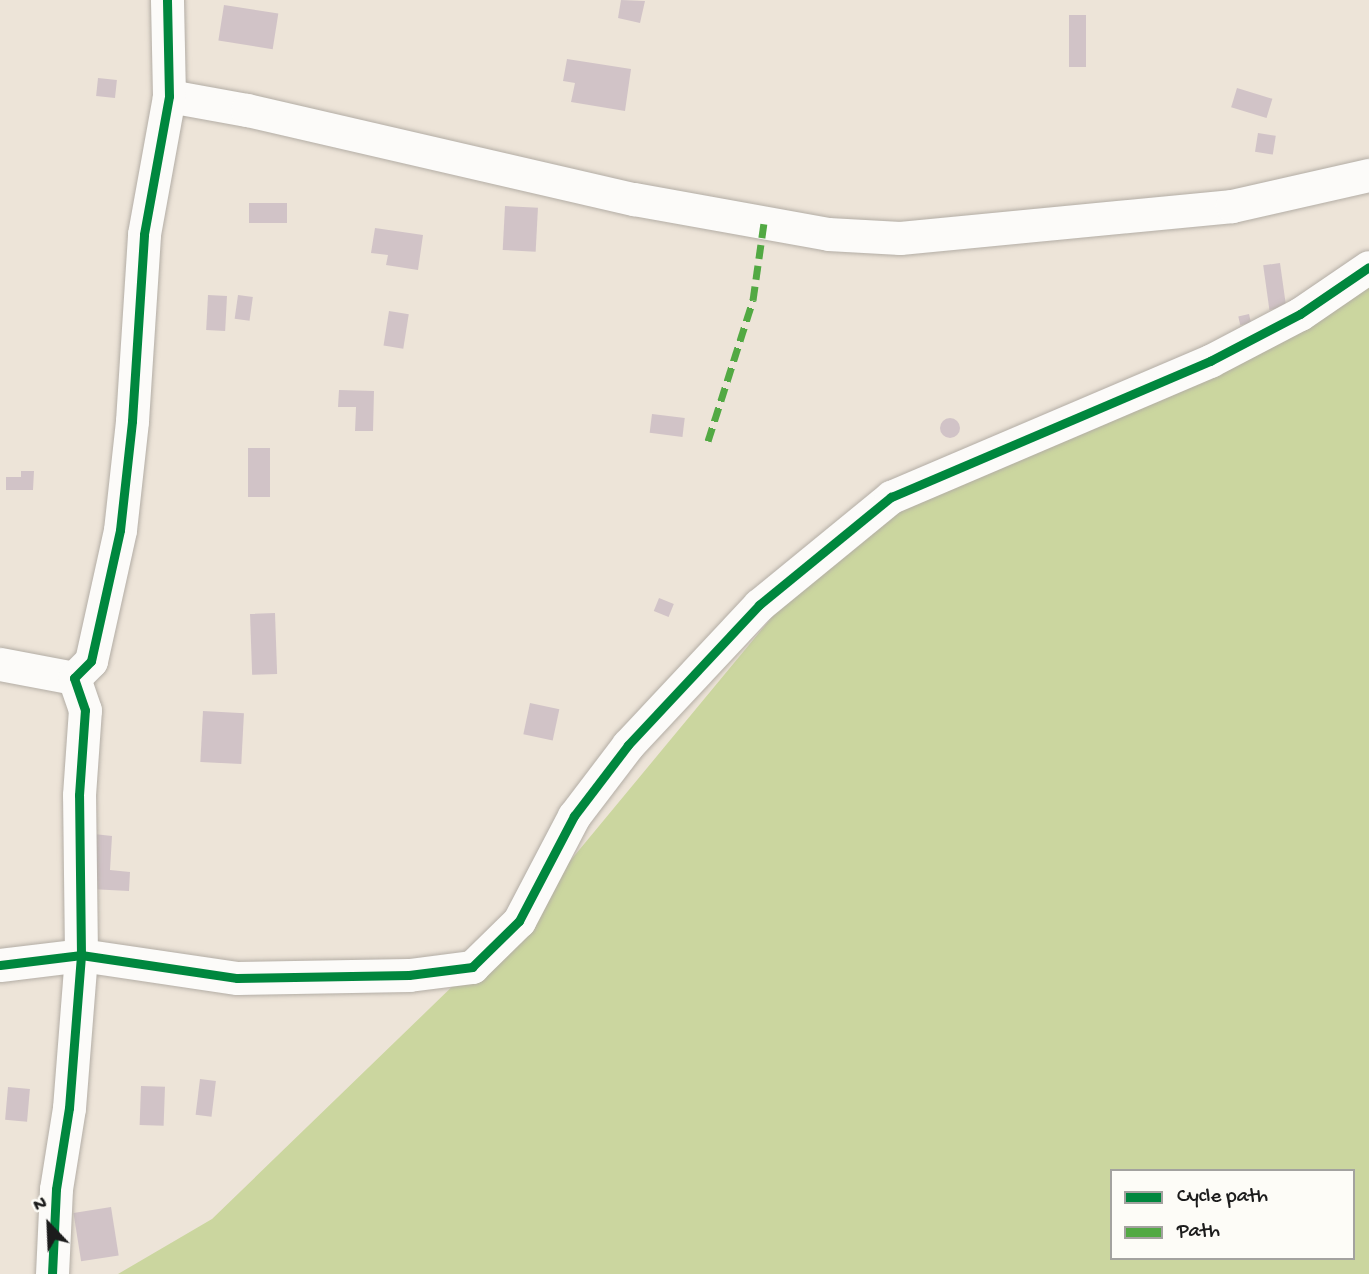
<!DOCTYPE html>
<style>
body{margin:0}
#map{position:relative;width:1369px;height:1274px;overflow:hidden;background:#ede4d8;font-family:"Gochi Hand",sans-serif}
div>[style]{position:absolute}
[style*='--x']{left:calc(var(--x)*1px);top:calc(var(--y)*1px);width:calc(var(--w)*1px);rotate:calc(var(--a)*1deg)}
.green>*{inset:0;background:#cbd69f}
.building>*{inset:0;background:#d1c3c7;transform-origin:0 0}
.round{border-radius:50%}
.roads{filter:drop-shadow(0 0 2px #b3ada5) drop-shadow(0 0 2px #b3ada5)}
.street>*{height:33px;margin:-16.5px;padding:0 16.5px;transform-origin:16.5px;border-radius:16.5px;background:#fcfbf9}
.quiet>*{height:7px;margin-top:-3.5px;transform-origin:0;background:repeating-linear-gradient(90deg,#52a943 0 14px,transparent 0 21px)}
.cycleway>*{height:9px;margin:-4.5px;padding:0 4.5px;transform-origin:4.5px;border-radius:4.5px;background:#00873e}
span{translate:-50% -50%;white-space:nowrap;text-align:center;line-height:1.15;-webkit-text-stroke:5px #fdfcf7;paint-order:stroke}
.legend{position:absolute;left:1110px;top:1169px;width:245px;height:91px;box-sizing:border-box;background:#fdfcf7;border:2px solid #a3a29f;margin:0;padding:9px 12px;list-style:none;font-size:21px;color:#1c1c1c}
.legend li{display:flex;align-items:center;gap:14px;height:35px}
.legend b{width:35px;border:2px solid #a3a29f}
.north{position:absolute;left:14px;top:1190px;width:70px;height:70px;-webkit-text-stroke:5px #fdfcf7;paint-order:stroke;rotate:337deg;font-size:19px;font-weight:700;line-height:28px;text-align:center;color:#1c1c1c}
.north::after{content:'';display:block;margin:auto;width:24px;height:32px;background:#1c1c1c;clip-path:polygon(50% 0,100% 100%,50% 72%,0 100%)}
</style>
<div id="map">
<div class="green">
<div style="clip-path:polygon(evenodd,1369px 266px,1369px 1274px,118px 1274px,212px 1219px,522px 919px,864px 506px,1361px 273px,1369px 266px,1112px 1171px,1353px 1171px,1353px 1258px,1112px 1258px,1112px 1171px)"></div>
</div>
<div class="building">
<div style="clip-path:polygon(621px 0,645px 1px,640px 23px,618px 18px)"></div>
<div style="left:224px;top:5px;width:55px;height:36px;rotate:9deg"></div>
<div style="left:1069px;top:15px;width:17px;height:52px"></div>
<div style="clip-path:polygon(567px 59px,631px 69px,625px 111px,571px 102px,575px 83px,563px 81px)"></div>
<div style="left:98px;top:78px;width:19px;height:18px;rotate:6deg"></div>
<div style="left:1237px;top:88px;width:37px;height:20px;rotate:17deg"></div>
<div style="left:1258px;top:133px;width:18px;height:19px;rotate:9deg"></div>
<div style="left:249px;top:203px;width:38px;height:20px"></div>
<div style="left:505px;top:206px;width:33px;height:44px;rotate:3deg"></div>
<div style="clip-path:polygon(375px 228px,423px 235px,418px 270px,386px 265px,388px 255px,371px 253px)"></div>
<div style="left:1280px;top:263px;width:45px;height:17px;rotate:82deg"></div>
<div style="left:208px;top:295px;width:19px;height:35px;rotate:3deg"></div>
<div style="left:238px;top:295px;width:15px;height:24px;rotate:8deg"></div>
<div style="left:389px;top:311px;width:20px;height:35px;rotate:9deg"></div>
<div style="left:1249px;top:314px;width:9px;height:11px;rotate:77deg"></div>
<div style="clip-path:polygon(339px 390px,374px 391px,373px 431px,355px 431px,356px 407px,338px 407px)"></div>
<div style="left:652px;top:414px;width:33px;height:19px;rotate:7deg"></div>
<div class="round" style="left:940px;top:418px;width:20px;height:20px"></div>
<div style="left:270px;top:448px;width:49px;height:22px;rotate:90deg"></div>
<div style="clip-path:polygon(21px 471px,34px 471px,33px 490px,6px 490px,6px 477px,21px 477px)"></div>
<div style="left:659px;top:598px;width:16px;height:14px;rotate:22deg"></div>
<div style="left:275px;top:613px;width:61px;height:25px;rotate:88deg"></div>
<div style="left:530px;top:703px;width:30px;height:32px;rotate:12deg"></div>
<div style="left:203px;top:711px;width:41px;height:51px;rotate:3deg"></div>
<div style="clip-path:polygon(94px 834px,112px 836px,110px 870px,130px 872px,129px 891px,90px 889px)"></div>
<div style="left:200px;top:1079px;width:16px;height:36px;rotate:7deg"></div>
<div style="left:141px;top:1086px;width:24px;height:39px;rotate:2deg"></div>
<div style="left:8px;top:1087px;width:22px;height:33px;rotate:5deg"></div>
<div style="left:111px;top:1207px;width:49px;height:38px;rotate:81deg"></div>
</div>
<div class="roads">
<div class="street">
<div style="--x:169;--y:96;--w:79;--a:10.2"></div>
<div style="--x:247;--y:110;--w:397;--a:13"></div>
<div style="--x:634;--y:199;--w:197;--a:10.2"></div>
<div style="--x:828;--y:234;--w:72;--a:3.2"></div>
<div style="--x:900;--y:238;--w:334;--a:-5.5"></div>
<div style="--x:1232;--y:206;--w:140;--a:-12.8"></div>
<div style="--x:0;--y:664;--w:75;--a:10.7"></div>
<div style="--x:0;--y:965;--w:82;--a:-7"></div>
<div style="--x:81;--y:955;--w:158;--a:8.4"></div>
<div style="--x:237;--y:978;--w:172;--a:-1"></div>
<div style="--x:409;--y:975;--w:64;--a:-7.2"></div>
<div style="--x:472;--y:967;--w:66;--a:-44.4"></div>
<div style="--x:519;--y:921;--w:119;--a:-62.4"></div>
<div style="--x:574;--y:816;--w:89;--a:-52.7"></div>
<div style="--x:628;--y:745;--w:192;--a:-46.9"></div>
<div style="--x:759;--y:605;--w:171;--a:-39.3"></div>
<div style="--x:891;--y:497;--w:347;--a:-23.1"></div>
<div style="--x:1210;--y:361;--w:102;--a:-27.6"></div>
<div style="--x:1300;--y:314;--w:83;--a:-34.3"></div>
<div style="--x:52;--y:1274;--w:85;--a:-87.3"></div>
<div style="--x:56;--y:1189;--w:82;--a:-80.9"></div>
<div style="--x:69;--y:1108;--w:153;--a:-85.5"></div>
<div style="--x:81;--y:955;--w:160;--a:-90.7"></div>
<div style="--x:79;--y:795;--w:85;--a:-86"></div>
<div style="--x:85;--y:710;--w:34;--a:-109"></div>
<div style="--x:74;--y:678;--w:24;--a:-45"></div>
<div style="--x:91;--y:661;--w:134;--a:-77.5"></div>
<div style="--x:120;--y:530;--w:110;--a:-83.7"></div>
<div style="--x:132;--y:421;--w:187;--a:-86.3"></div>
<div style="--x:144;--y:234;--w:140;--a:-79.7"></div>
<div style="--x:169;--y:96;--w:96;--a:-91.2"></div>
</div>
</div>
<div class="quiet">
<div style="--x:708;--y:441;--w:148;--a:-72.3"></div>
<div style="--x:753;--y:300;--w:78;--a:-81.9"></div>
</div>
<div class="cycleway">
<div style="--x:0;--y:965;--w:82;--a:-7"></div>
<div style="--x:81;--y:955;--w:158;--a:8.4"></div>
<div style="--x:237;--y:978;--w:172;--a:-1"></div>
<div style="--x:409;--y:975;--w:64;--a:-7.2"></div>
<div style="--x:472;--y:967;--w:66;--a:-44.4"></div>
<div style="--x:519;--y:921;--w:119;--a:-62.4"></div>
<div style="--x:574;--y:816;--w:89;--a:-52.7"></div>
<div style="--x:628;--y:745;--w:192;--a:-46.9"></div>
<div style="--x:759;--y:605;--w:171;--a:-39.3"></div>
<div style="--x:891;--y:497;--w:347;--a:-23.1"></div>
<div style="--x:1210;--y:361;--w:102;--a:-27.6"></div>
<div style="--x:1300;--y:314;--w:83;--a:-34.3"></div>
<div style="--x:52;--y:1274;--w:85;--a:-87.3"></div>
<div style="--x:56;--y:1189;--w:82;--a:-80.9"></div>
<div style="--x:69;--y:1108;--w:153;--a:-85.5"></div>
<div style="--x:81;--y:955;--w:160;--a:-90.7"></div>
<div style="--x:79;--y:795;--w:85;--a:-86"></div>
<div style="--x:85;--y:710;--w:34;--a:-109"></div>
<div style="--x:74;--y:678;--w:24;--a:-45"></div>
<div style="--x:91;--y:661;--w:134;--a:-77.5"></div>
<div style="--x:120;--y:530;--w:110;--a:-83.7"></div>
<div style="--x:132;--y:421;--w:187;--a:-86.3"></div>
<div style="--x:144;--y:234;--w:140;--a:-79.7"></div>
<div style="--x:169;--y:96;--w:96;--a:-91.2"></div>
</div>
<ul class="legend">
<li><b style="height:9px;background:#00873e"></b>Cycle path</li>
<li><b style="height:9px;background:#52a943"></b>Path</li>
</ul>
<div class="north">N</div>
</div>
